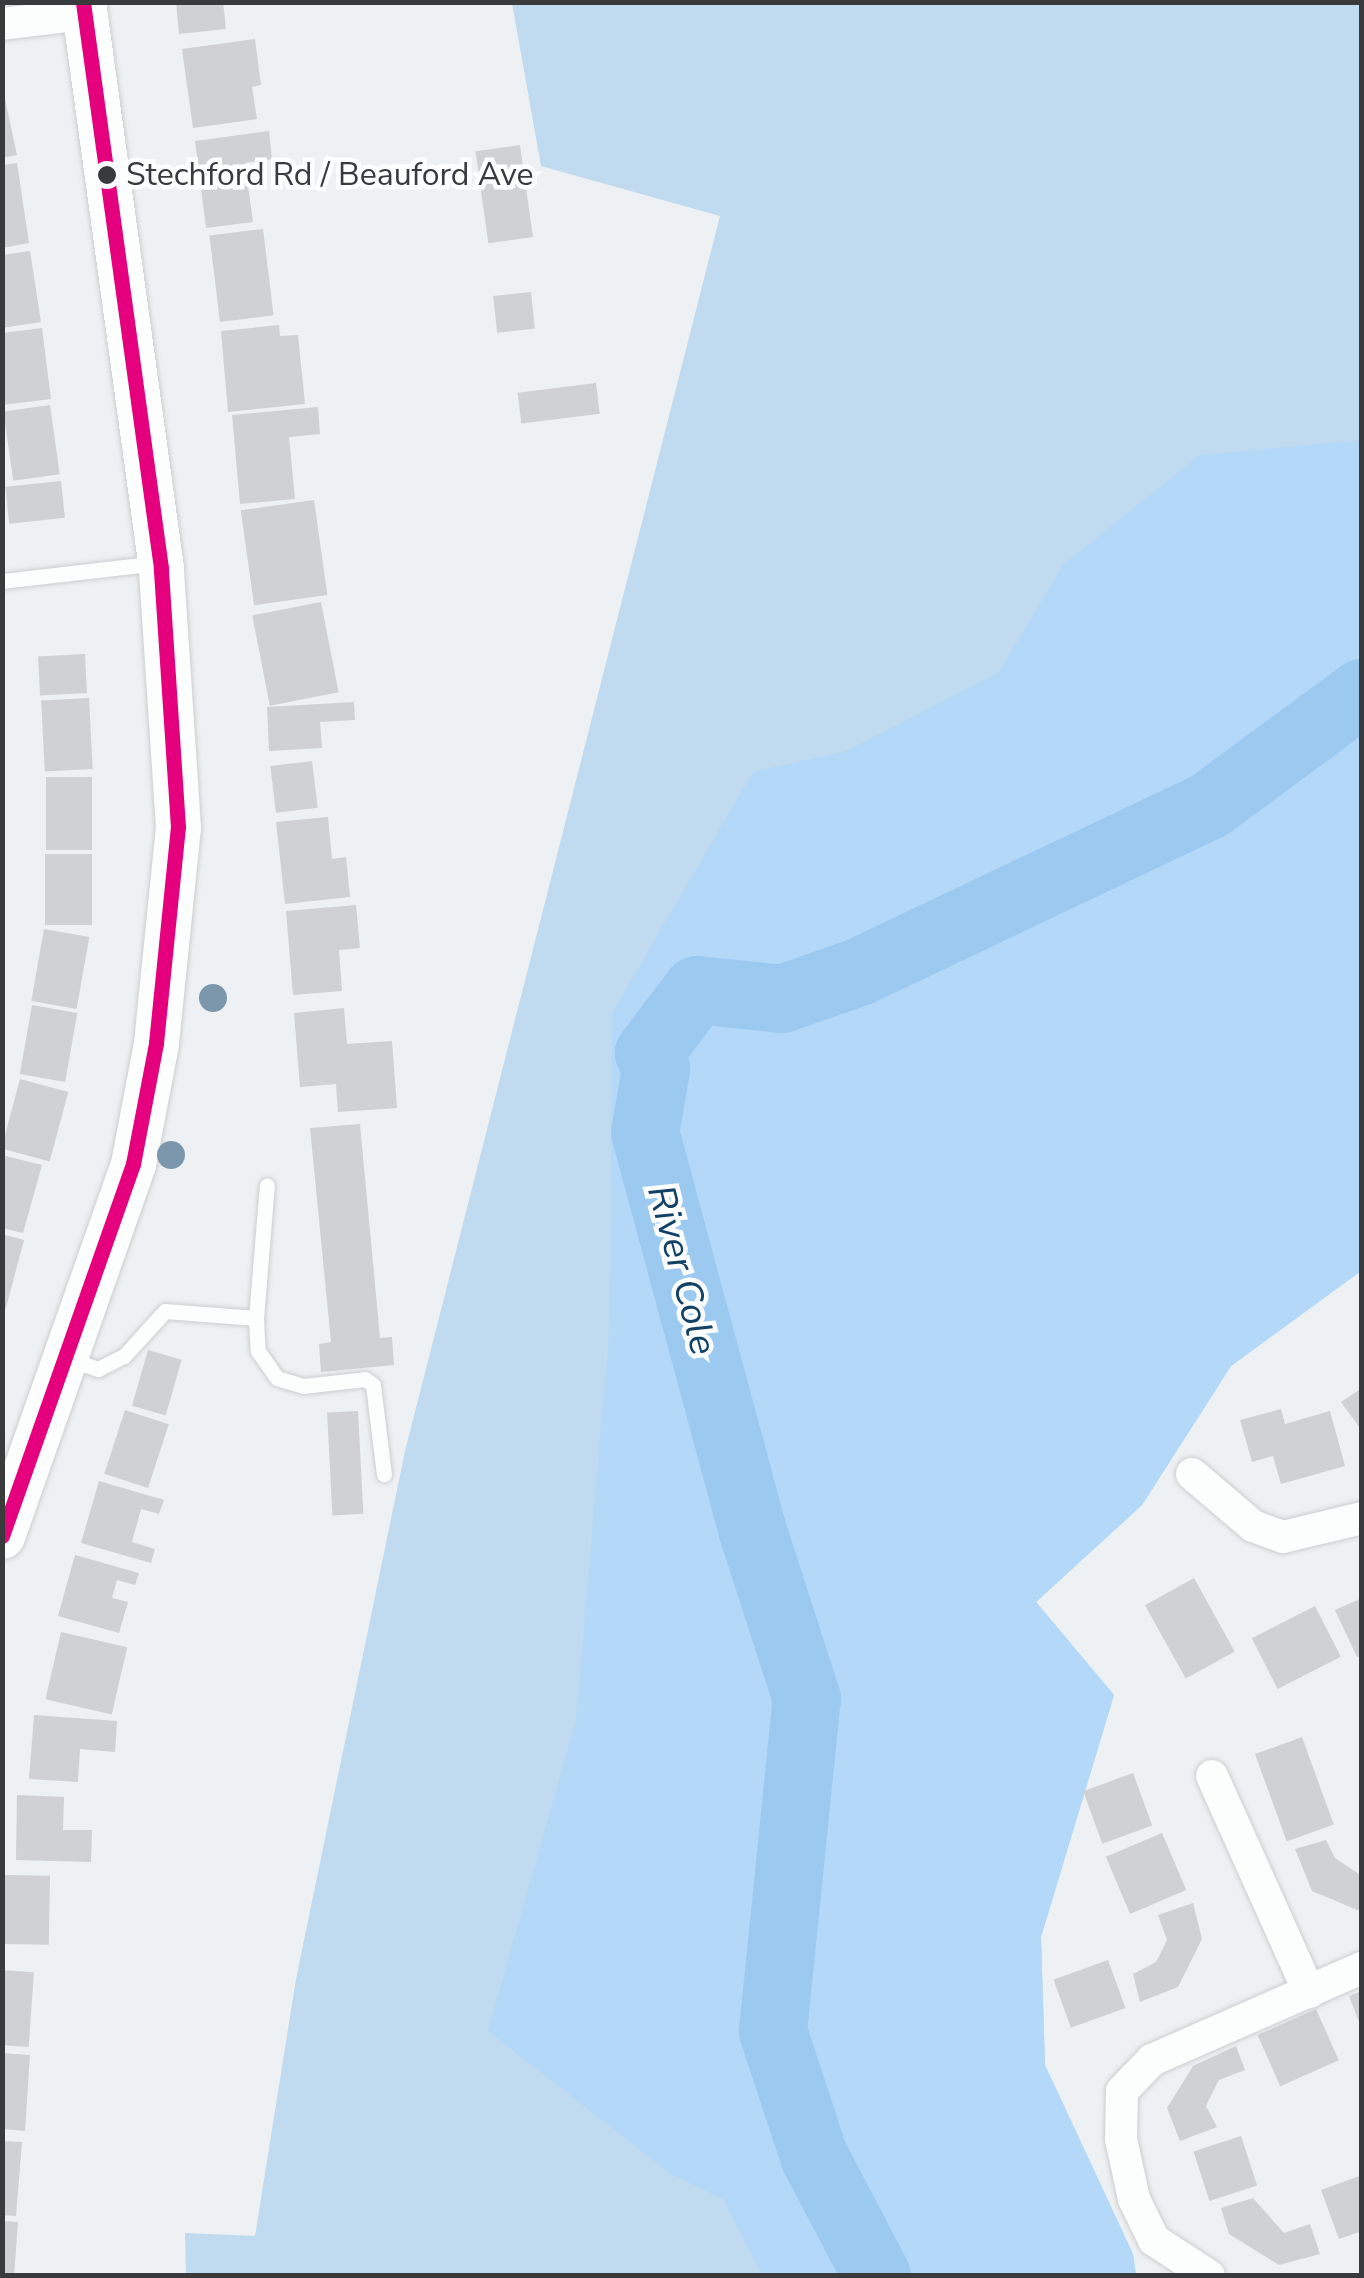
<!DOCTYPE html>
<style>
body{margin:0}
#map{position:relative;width:1364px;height:2278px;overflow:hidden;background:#eef1f3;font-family:"Nunito Sans",sans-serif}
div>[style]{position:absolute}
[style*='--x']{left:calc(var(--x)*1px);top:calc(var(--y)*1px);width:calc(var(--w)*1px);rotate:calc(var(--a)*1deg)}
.green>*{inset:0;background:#c0daef}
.forest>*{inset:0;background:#b4d8f7}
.river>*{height:68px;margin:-34px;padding:0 34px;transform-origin:34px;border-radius:34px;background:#9cc9f0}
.building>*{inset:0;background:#cfd1d3;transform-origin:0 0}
.roads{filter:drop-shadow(0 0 2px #cccdcf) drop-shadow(0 0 2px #cccdcf)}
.service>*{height:15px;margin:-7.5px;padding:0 7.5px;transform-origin:7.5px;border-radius:7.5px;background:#fcfdfd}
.minor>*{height:32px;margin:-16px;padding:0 16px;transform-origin:16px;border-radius:16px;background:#fcfdfd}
.secondary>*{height:45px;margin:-22.5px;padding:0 22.5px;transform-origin:22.5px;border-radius:22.5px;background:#fcfdfd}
.bus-1>*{height:15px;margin:-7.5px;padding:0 7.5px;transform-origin:7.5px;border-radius:7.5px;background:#e5007d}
.trees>*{width:28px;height:28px;margin:-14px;border-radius:50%;background:#7c97ac}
.dots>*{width:28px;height:28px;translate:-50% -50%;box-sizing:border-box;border:5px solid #fdfeff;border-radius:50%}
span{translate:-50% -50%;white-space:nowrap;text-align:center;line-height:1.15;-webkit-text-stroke:9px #fdfeff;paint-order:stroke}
.bus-label{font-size:32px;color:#383a3c}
.left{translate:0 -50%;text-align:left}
.water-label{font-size:38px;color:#114164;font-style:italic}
.frame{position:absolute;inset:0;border:5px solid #383a3c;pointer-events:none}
</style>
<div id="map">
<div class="green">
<div style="clip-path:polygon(512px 3px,1361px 3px,1361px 1271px,1231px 1366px,1142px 1505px,1036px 1602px,1114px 1695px,1041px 1937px,1045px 2065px,1133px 2254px,1136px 2275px,186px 2276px,185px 2233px,255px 2236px,296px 1979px,405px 1451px,720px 216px,541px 166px)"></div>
</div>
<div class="forest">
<div style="clip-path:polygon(1361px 440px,1361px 1271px,1231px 1366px,1142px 1505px,1036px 1602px,1114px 1695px,1041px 1937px,1045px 2065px,1133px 2254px,1136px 2275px,762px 2275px,723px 2199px,671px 2174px,488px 2031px,576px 1720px,610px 1322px,612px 1013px,753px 772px,846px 751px,998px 673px,1064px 564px,1200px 455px)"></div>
</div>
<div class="river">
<div style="--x:877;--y:2276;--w:136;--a:-117.7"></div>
<div style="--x:814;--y:2156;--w:132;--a:-108.2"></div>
<div style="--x:773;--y:2031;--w:334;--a:-84.2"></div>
<div style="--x:807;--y:1699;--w:176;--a:-107.9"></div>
<div style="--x:753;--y:1532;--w:413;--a:-105.1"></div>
<div style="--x:645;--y:1133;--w:65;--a:-80.2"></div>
<div style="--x:656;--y:1069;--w:17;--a:-114"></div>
<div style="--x:649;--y:1053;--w:79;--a:-52.7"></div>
<div style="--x:697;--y:990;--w:85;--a:6"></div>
<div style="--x:782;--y:999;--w:82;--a:-19.3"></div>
<div style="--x:859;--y:972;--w:389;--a:-25.4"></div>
<div style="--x:1210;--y:805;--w:189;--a:-36.4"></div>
</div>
<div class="building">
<div style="clip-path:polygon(176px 2px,223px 2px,226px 29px,179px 34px)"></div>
<div style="clip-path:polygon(255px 39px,261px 85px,252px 87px,257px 119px,193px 128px,182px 49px)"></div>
<div style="clip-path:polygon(2px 85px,17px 155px,2px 158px)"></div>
<div style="clip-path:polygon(269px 131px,272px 159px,245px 163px,253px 222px,206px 228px,195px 141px)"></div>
<div style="left:520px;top:145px;width:93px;height:45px;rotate:82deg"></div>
<div style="clip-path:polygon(17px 163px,29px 243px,2px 248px,2px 165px)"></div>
<div style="left:263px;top:229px;width:87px;height:54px;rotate:83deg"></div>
<div style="clip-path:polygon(30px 251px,41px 322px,2px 328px,2px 255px)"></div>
<div style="left:531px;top:292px;width:37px;height:38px;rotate:84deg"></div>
<div style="clip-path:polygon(279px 325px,280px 336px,298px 335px,305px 404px,228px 412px,221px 331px)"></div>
<div style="clip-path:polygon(42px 328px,51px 399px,3px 405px,2px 333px)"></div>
<div style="left:596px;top:383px;width:31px;height:79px;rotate:83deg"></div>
<div style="left:50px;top:405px;width:70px;height:47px;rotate:82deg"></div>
<div style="clip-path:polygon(318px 407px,320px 434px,289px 437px,295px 499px,240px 504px,232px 415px)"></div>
<div style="left:61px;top:481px;width:37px;height:56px;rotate:84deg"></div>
<div style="left:314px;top:500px;width:96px;height:74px;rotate:82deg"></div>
<div style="left:321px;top:602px;width:92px;height:70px;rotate:79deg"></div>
<div style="left:85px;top:654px;width:39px;height:47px;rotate:87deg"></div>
<div style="left:89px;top:698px;width:71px;height:48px;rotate:87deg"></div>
<div style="clip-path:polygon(354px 702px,355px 720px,320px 722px,322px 748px,269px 751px,267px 707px)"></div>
<div style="left:312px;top:761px;width:47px;height:42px;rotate:83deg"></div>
<div style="left:46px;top:777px;width:46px;height:73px"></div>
<div style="clip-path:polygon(328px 817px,332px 859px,346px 857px,350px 897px,285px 904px,276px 822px)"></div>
<div style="left:45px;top:854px;width:47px;height:71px"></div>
<div style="clip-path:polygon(356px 905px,360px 948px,339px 950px,342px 991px,293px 995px,286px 911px)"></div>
<div style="left:44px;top:929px;width:46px;height:73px;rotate:10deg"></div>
<div style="left:32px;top:1005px;width:46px;height:70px;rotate:10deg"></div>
<div style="clip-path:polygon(344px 1008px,347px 1044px,392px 1041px,397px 1108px,338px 1112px,336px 1084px,300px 1087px,294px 1013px)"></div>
<div style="left:20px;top:1079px;width:50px;height:72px;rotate:15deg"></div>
<div style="clip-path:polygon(360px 1124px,380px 1338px,392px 1337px,394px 1365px,321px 1372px,319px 1344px,331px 1342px,310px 1128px)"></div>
<div style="clip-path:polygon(2px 1155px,42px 1165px,23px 1233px,2px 1228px)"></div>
<div style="clip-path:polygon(2px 1234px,24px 1240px,6px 1308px,2px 1308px)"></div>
<div style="left:148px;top:1350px;width:35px;height:58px;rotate:16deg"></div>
<div style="clip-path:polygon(1362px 1388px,1362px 1431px,1341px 1402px)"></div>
<div style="clip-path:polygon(1281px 1409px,1285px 1424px,1330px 1411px,1345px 1466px,1281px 1484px,1273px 1456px,1252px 1462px,1240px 1420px)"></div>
<div style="left:125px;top:1410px;width:46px;height:67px;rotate:18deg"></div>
<div style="left:358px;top:1411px;width:103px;height:31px;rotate:87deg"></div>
<div style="clip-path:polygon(99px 1481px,164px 1500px,159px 1514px,141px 1509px,132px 1542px,155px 1549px,151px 1563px,81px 1543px)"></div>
<div style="clip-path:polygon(75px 1555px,139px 1573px,135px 1585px,117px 1580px,112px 1598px,128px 1602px,119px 1633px,58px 1616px)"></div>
<div style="left:1194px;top:1578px;width:84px;height:56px;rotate:61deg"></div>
<div style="clip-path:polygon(1362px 1598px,1362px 1655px,1357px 1657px,1335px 1610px)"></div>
<div style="left:1315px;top:1606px;width:57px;height:71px;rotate:63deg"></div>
<div style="left:61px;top:1632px;width:68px;height:69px;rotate:13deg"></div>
<div style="clip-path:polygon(34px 1715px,117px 1721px,115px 1752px,80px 1749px,78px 1782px,29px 1779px)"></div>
<div style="left:1302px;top:1737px;width:93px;height:50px;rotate:70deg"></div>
<div style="left:1133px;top:1773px;width:56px;height:53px;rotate:70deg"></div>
<div style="clip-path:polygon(17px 1795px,64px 1797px,63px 1830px,92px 1830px,91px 1862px,16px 1860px)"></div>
<div style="left:1162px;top:1833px;width:62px;height:61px;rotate:67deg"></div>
<div style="clip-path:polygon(1326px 1840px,1335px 1858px,1362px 1876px,1362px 1912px,1312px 1891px,1295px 1849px)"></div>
<div style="left:5px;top:1875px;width:45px;height:69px;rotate:1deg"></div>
<div style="clip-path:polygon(1193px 1903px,1202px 1939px,1178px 1987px,1140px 2002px,1133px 1974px,1156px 1962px,1167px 1940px,1158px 1915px)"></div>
<div style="left:1108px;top:1960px;width:51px;height:58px;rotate:70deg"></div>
<div style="left:2px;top:1970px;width:32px;height:75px;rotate:4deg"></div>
<div style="clip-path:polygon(1362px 1991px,1362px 2027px,1361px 2027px,1349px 1996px)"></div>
<div style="left:1316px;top:2009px;width:56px;height:64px;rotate:66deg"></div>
<div style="clip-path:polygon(1236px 2046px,1245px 2070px,1219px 2080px,1206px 2106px,1217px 2127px,1180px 2141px,1167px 2108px,1193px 2066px)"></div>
<div style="clip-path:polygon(2px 2053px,30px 2055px,25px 2131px,2px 2129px)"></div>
<div style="left:1241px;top:2136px;width:52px;height:50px;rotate:72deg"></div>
<div style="clip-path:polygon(2px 2141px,22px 2142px,16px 2216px,2px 2215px)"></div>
<div style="clip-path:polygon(1362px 2175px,1362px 2231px,1339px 2239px,1321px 2190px)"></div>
<div style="clip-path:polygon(1253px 2198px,1284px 2233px,1310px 2224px,1320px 2254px,1279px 2265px,1229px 2234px,1221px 2208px)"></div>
<div style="clip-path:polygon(2px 2221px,18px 2222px,14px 2276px,2px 2276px)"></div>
</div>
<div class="roads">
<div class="service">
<div style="--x:2;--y:581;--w:156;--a:-6.6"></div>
<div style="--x:256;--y:1318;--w:133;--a:-85.3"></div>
<div style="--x:69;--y:1359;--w:31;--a:19"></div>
<div style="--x:98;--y:1369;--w:29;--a:-27"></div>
<div style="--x:124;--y:1356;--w:61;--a:-47.7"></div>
<div style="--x:165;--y:1311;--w:91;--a:4.4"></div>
<div style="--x:256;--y:1318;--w:33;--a:87"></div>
<div style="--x:258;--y:1351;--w:33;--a:55"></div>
<div style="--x:277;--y:1378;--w:27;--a:17"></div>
<div style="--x:303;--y:1386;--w:62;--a:-6.4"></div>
<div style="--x:365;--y:1379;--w:10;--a:37"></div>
<div style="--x:373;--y:1385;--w:90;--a:83"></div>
</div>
<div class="minor">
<div style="--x:2;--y:24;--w:84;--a:-6.9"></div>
<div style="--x:1192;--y:1474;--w:80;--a:40.4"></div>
<div style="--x:1253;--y:1526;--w:32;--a:20"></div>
<div style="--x:1283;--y:1537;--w:81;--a:-13.5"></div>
<div style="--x:1212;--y:1776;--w:237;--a:65.8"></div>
<div style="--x:1209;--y:2276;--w:66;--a:-146.8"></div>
<div style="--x:1154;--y:2240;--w:46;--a:-116"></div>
<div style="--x:1134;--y:2199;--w:61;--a:-102.2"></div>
<div style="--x:1121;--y:2139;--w:48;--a:-88.8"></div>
<div style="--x:1122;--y:2091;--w:43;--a:-45.9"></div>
<div style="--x:1152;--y:2060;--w:229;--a:-23.7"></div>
</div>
<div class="secondary">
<div style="--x:2;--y:1536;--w:394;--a:-70.6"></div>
<div style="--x:133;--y:1164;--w:123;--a:-79.2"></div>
<div style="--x:156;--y:1043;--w:217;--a:-84.2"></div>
<div style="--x:178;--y:827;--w:260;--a:-93.8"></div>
<div style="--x:161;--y:568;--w:571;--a:-97.85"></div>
</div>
</div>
<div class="bus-1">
<div style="--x:2;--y:1536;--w:394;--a:-70.6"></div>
<div style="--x:133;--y:1164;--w:123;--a:-79.2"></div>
<div style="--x:156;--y:1043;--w:217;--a:-84.2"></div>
<div style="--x:178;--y:827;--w:260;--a:-93.8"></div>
<div style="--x:161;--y:568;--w:571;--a:-97.85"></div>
</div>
<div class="trees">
<div style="left:213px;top:998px"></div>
<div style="left:171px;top:1155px"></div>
</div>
<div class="dots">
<div style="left:107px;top:175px;background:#383a3c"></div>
</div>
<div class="bus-label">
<span class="left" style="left:126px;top:175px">Stechford Rd / Beauford Ave</span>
</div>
<div class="water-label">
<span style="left:682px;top:1270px;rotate:75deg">River Cole</span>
</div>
<div class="frame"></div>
</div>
